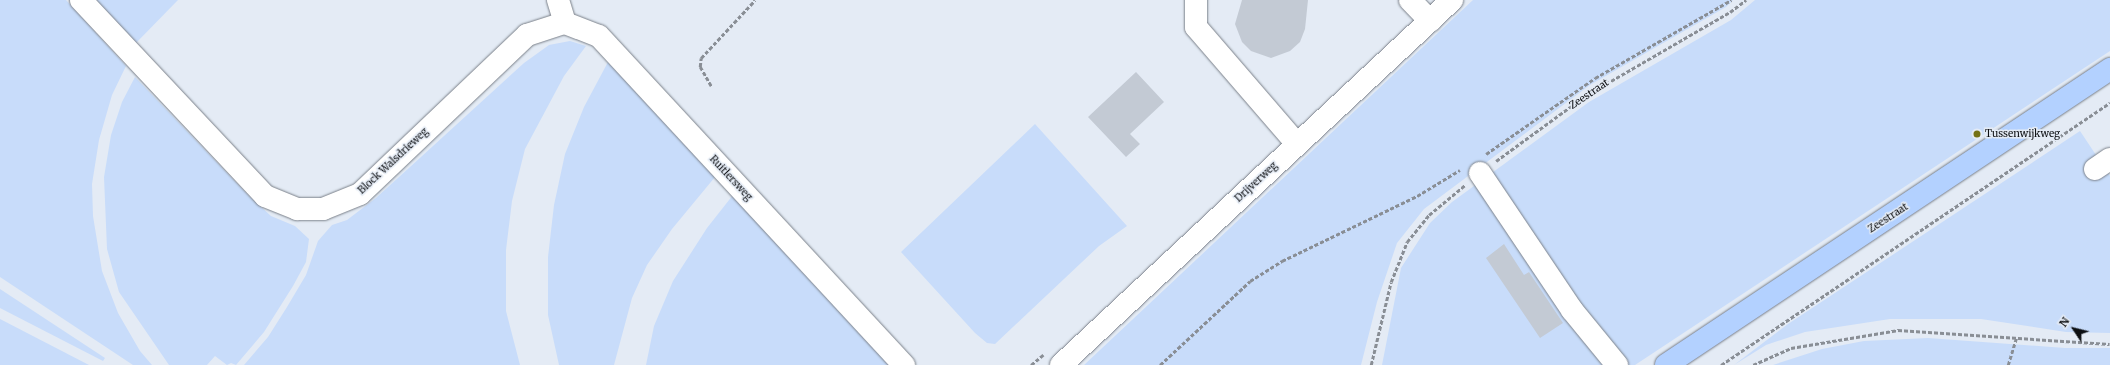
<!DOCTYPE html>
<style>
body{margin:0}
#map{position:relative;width:2110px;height:365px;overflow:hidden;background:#e4ebf5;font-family:Merriweather,serif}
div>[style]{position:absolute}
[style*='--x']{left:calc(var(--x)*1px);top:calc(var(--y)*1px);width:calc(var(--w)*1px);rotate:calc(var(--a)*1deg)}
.green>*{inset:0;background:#c8dcfa}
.building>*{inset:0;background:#c3cad4}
.path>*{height:2.5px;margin-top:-1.25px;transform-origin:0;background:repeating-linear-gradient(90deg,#898e95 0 4px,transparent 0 6px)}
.roads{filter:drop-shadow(0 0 1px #7a8089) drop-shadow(0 0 1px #7a8089)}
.minor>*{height:22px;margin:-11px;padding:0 11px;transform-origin:11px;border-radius:11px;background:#fff}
.major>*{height:22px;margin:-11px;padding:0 11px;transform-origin:11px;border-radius:11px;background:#b3d1ff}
.dots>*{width:11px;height:11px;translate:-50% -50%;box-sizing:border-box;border:2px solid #e4ebf5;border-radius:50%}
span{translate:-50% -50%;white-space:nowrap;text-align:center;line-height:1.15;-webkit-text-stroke:3px #e4ebf5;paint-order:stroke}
.street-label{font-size:10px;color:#0d0f12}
.poi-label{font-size:10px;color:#0d0f12}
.left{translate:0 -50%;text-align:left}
.north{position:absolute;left:2054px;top:309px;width:40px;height:40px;-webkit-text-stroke:3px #e4ebf5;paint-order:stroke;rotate:305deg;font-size:11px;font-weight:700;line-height:16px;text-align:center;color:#0d0f12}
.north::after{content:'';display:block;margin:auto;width:14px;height:18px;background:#0d0f12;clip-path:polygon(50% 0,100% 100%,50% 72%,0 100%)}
</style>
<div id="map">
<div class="green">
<div style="clip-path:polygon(0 0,66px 0,126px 66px,112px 95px,99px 140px,92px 184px,93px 216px,102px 271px,118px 313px,140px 351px,152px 365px,133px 365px,0 277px)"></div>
<div style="clip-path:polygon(96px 0,178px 0,136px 43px)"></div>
<div style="clip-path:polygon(1473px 0,1733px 0,1726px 7px,1590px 85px,1424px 209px,1397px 243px,1377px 302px,1361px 365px,1084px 365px)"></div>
<div style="clip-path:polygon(1755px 0,2110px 0,2110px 51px,1635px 365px,1382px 365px,1401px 268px,1430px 223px,1452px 202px,1589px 102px,1731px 20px)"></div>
<div style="clip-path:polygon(570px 41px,586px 46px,564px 76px,525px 149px,512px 201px,506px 250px,506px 311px,520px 365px,244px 365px,268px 337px,287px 307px,306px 275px,318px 241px,332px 225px,347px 220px,376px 198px,524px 63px,549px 45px)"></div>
<div style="clip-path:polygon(608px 62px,715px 177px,672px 229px,647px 265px,632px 298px,614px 365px,559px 365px,548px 315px,548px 257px,554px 205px,565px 154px,584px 107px)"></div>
<div style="clip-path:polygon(135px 77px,249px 196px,271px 216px,295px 226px,309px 239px,306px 262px,293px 286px,264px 332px,236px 365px,231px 363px,227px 365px,215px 356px,207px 365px,169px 365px,119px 292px,107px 249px,104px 177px,111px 135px,122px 102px)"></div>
<div style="clip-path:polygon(1035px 124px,1127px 226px,1099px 246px,995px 344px,987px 343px,975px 333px,901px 252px)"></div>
<div style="clip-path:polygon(2080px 131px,2110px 176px,2110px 333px,2066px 332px,1981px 319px,1890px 319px,1805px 332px,1766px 345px,1734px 365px,1788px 324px)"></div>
<div style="clip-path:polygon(733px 195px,890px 365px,646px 365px,654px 326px,673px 281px,707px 228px)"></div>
<div style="clip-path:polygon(0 289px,105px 358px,103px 361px,0 308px)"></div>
<div style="clip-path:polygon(0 319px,89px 365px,0 365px)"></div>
<div style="clip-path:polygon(1928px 338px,2065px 348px,2110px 348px,2110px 365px,1773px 365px,1822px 349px,1864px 341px)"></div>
</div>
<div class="building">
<div style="clip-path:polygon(1242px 0,1308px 0,1305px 29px,1300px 42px,1290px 51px,1271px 58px,1251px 51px,1242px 42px,1235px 24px)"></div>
<div style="clip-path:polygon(1136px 72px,1164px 102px,1130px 134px,1140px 144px,1126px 157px,1088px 117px)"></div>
<div style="clip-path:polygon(1504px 244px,1524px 275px,1529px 272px,1563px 323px,1540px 338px,1486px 258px)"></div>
</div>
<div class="path">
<div style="--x:711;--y:86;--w:22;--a:-120"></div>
<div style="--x:700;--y:67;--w:9;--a:-84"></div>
<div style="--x:701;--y:58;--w:79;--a:-47"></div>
<div style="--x:1486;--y:154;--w:133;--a:-34.9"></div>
<div style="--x:1595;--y:78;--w:157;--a:-29.8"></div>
<div style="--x:1496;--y:161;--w:110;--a:-36.1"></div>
<div style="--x:1585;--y:96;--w:168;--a:-30.1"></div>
<div style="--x:1730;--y:12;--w:20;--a:-37"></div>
<div style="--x:1031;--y:365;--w:16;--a:-40"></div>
<div style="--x:1160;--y:365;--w:123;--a:-43"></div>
<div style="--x:1250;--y:281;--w:38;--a:-32"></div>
<div style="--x:1282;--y:261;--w:150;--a:-25.7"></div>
<div style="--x:1417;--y:196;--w:50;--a:-31.2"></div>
<div style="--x:1371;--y:365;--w:85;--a:-76.5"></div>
<div style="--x:1391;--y:282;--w:43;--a:-68.2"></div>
<div style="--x:1407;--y:242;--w:35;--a:-51"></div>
<div style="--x:1429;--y:215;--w:47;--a:-39.8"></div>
<div style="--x:1721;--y:365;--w:469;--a:-34"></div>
<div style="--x:1753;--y:365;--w:42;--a:-24.1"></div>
<div style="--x:1791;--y:348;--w:109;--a:-9.5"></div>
<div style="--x:1898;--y:330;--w:212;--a:3.8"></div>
<div style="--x:2008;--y:365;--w:28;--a:-73"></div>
</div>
<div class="roads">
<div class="minor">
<div style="--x:81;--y:0;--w:269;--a:46.8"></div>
<div style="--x:265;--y:196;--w:35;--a:22"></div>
<div style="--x:297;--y:209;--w:26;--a:0"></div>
<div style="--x:323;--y:209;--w:40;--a:-22"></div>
<div style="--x:360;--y:194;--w:231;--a:-43.6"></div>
<div style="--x:527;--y:35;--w:40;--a:-18"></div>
<div style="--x:558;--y:0;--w:24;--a:73"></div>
<div style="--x:565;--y:23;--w:36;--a:21"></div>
<div style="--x:599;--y:36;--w:449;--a:47.2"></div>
<div style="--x:1196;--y:0;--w:27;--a:90"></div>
<div style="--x:1196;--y:27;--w:155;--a:49.2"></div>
<div style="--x:1410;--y:0;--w:29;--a:46"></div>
<div style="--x:2095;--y:169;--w:18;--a:-34"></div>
<div style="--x:1480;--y:173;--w:165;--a:56.1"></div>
<div style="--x:1572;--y:310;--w:71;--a:50.7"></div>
<div style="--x:1061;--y:365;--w:535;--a:-43.03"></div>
</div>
<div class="major">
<div style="--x:1666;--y:365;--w:534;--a:-33.69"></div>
</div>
</div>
<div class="dots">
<div style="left:1977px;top:134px;background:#747216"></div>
</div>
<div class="street-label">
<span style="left:1589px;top:94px;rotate:-34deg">Zeestraat</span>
<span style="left:393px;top:161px;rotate:-43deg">Block Walsdrieweg</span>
<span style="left:731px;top:178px;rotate:47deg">Ruitlersweg</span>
<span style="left:1256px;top:182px;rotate:-43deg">Drijverweg</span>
<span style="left:1888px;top:218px;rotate:-33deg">Zeestraat</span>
</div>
<div class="poi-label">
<span class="left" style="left:1985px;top:134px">Tussenwijkweg</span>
</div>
<div class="north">N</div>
</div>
